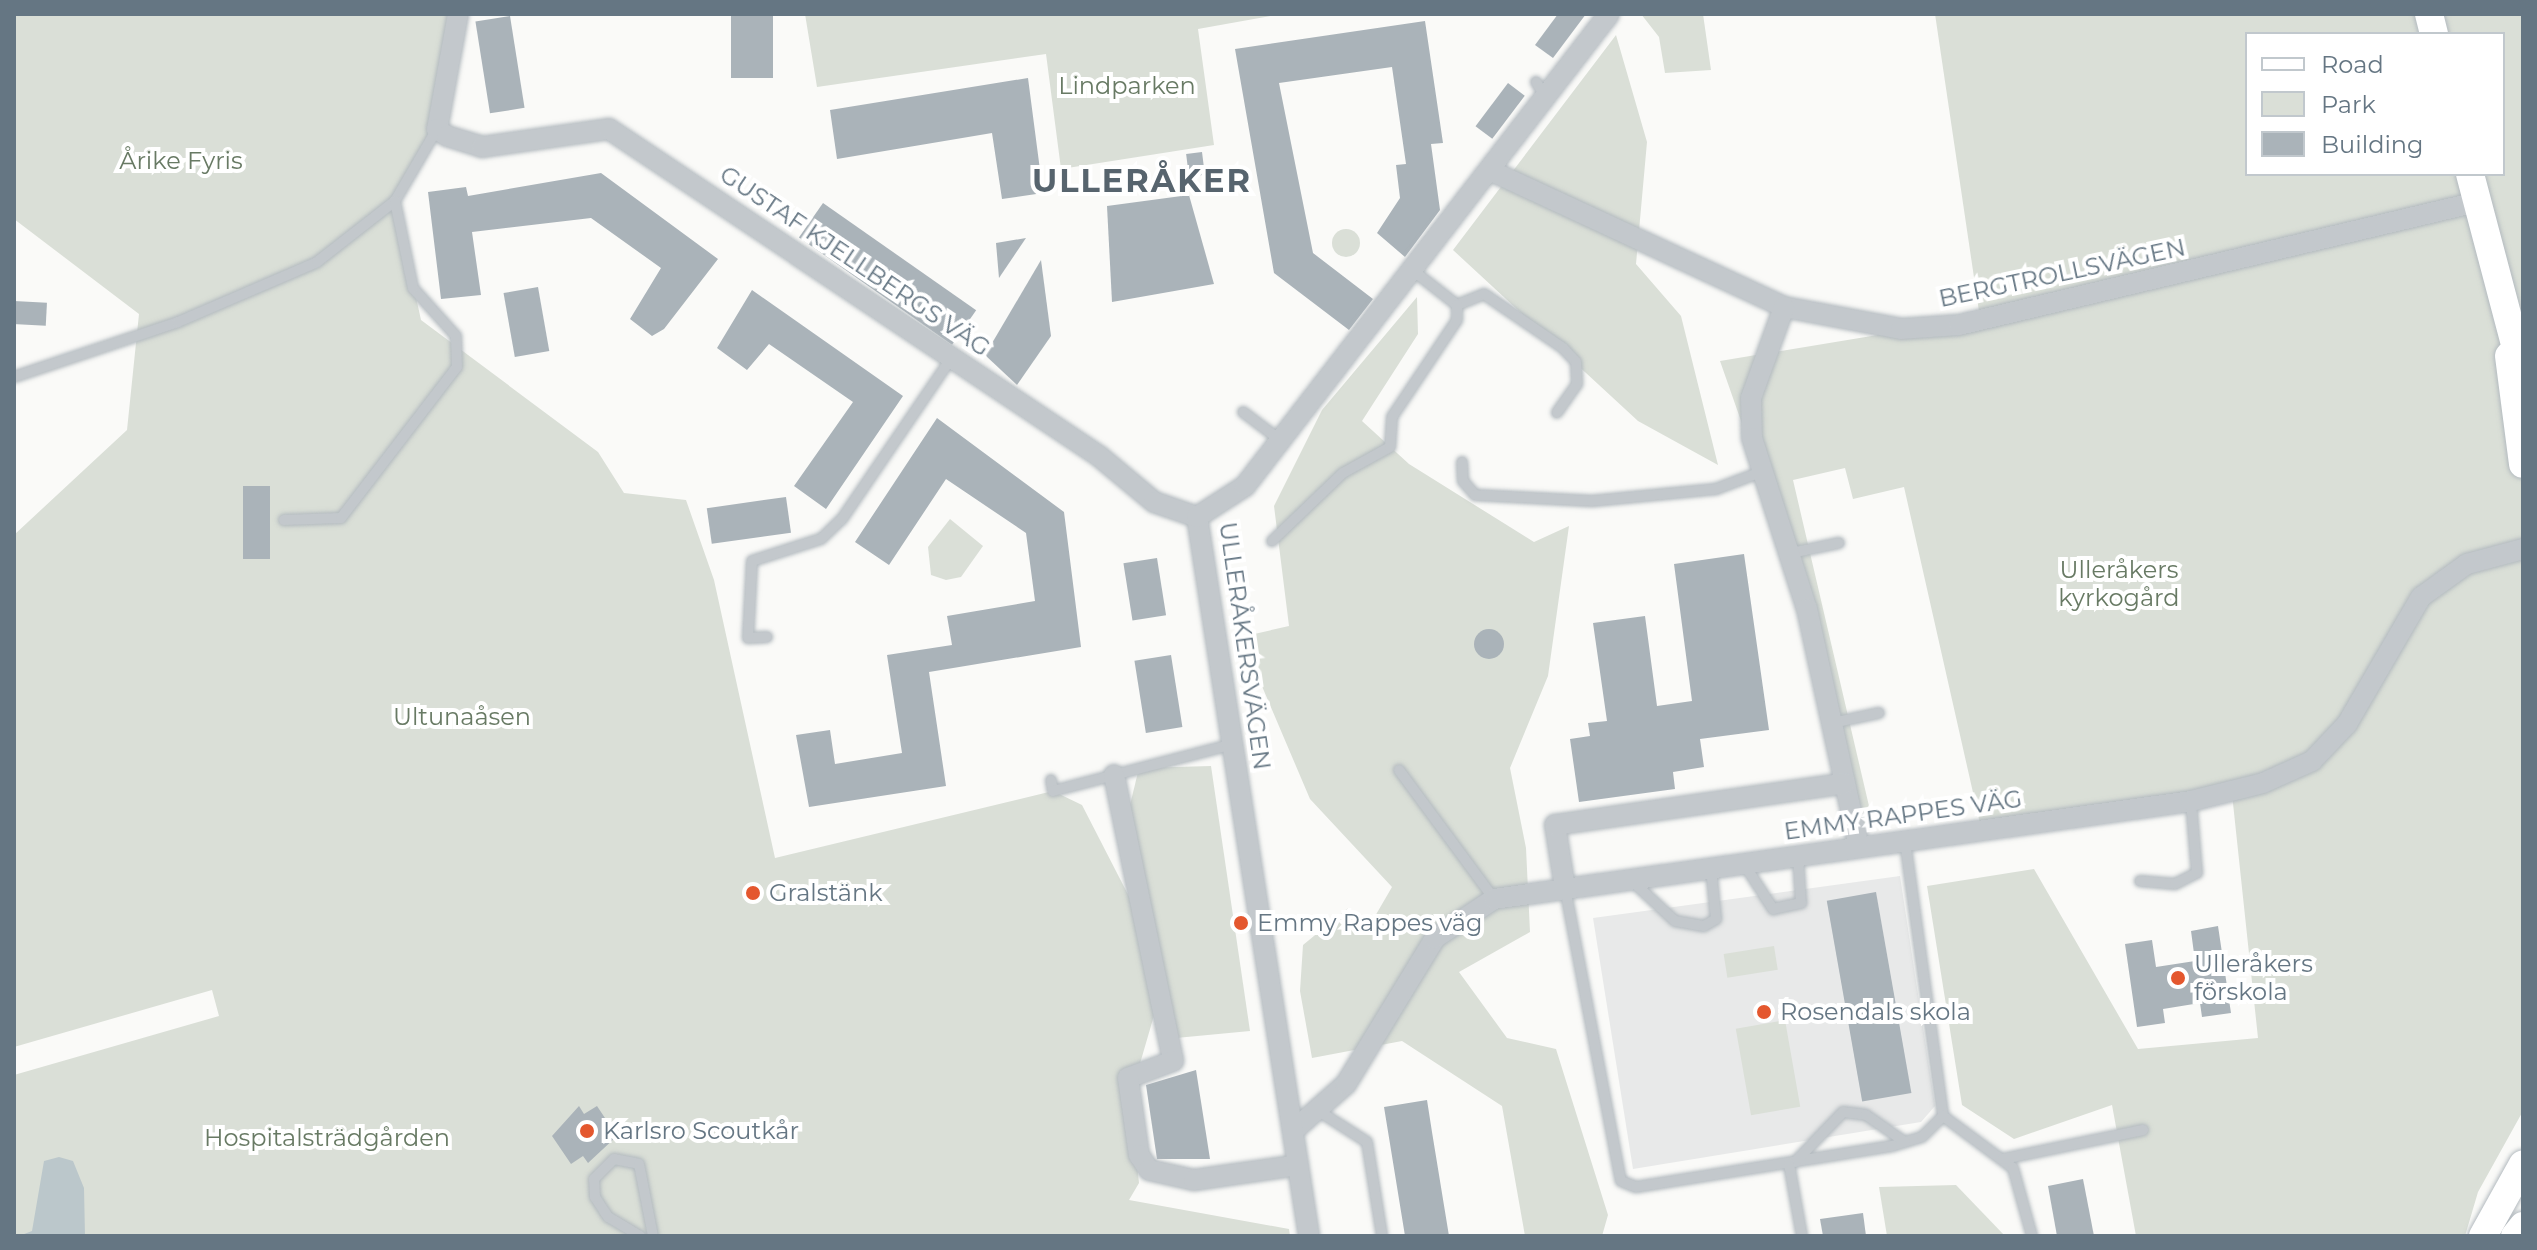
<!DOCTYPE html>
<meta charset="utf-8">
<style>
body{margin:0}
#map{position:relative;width:2537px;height:1250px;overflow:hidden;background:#fafaf8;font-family:Montserrat,sans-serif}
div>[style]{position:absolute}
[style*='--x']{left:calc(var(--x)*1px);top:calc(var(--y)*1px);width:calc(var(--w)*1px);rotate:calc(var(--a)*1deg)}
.built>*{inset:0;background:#e8e9e9}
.green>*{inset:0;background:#dadfd7;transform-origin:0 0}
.round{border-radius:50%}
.water>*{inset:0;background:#bbc7cb}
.building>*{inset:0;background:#aab3b9;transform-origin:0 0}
.roads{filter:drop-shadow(0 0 2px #b3babf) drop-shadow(0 0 2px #b3babf)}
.lane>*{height:10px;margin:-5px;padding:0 5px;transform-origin:5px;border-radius:5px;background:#c3c8cc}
.street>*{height:20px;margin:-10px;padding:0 10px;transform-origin:10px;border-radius:10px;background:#c3c8cc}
.secondary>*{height:28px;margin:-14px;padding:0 14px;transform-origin:14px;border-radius:14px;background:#fff}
.dots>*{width:22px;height:22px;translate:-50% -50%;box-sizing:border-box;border:4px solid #fff;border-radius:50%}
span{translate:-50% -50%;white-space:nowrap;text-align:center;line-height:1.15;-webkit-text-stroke:8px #fff;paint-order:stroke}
.park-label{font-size:24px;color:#687a64}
.street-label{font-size:24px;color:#657683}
.poi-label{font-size:24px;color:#657683}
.left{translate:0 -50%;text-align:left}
.district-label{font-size:32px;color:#57646e;font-weight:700;letter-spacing:2px}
.frame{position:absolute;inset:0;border:16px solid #657683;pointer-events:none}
.legend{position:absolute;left:2245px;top:32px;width:260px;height:144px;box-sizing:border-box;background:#fff;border:2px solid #c1c8cd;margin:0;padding:10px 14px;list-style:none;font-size:24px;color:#657683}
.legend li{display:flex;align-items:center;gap:16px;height:40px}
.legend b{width:40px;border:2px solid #c1c8cd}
</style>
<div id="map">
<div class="built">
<div style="clip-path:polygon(1900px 876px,1935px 1106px,1921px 1122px,1633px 1169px,1593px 918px)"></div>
</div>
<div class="green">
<div style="clip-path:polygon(14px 14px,458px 14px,444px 107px,395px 201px,421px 320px,598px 452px,624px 493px,686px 500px,714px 580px,775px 858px,1053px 791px,1082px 805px,1137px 912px,1155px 1012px,1130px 1098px,1139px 1183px,1129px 1200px,1289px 1229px,1290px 1236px,14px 1236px,14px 1075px,219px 1016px,212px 990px,14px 1047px,14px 535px,127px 430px,139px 314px,14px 219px)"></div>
<div style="clip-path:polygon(805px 14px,1281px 14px,1198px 29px,1214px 145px,1061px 169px,1046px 54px,817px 87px)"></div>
<div style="clip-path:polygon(1641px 14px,1703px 14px,1711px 70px,1665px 73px,1659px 37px)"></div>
<div style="clip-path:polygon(evenodd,1935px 14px,2523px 14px,2523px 1111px,2478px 1192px,2465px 1236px,2136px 1236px,2112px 1105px,2014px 1139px,1962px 1105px,1927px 886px,2034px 869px,2138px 1049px,2258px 1038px,2232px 794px,1981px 828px,1904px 487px,1853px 499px,1845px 468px,1793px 480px,1869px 806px,1859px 847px,1807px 609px,1720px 361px,1980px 318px,1935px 14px,2247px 34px,2503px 34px,2503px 174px,2247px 174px,2247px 34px)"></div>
<div style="clip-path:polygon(1616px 35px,1647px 142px,1636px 264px,1681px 316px,1718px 465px,1638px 421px,1453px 250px)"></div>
<div class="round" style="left:1332px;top:229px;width:28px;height:28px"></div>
<div style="clip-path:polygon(1417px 297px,1418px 334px,1362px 421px,1409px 464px,1534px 542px,1569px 526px,1548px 676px,1510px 768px,1526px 848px,1530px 932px,1459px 972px,1507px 1038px,1556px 1049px,1608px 1215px,1602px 1236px,1525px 1236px,1502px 1106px,1402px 1041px,1312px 1058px,1300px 991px,1303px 945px,1348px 908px,1367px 930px,1392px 887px,1310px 799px,1241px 637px,1289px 626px,1274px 506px,1322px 410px)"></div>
<div style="clip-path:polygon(950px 519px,983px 546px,961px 577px,946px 580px,931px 575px,928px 547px)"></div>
<div style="clip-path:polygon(1211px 766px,1250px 1031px,1176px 1038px,1129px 809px,1139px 768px)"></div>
<div style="left:1774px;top:946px;width:24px;height:51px;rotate:81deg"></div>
<div style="left:1785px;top:1020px;width:88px;height:50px;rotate:80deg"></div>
<div style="clip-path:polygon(1956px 1185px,2005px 1236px,1887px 1236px,1879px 1187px)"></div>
</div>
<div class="water">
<div style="clip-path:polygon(59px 1157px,73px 1161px,84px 1188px,85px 1236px,19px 1236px,32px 1231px,44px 1161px)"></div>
</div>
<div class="building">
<div style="left:731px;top:14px;width:42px;height:64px"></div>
<div style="clip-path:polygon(1558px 14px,1586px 14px,1553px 58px,1535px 45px)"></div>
<div style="left:510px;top:16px;width:93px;height:35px;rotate:81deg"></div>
<div style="clip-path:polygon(1425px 21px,1443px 143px,1431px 144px,1440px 210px,1405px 257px,1377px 233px,1400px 198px,1396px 165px,1406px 164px,1392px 67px,1279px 83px,1313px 253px,1373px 299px,1349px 330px,1274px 273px,1235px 49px)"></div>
<div style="clip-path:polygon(1028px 78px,1043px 193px,1002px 199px,992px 133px,837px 159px,830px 110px)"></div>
<div style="left:1508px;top:83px;width:21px;height:54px;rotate:37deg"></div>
<div style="left:1202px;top:152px;width:23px;height:16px;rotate:83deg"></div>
<div style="clip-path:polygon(601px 173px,718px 259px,664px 329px,652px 336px,630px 319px,661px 268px,591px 218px,472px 232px,481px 295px,441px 299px,428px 192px,466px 187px,468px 196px)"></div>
<div style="clip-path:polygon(1189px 195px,1214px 284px,1112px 302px,1107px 206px)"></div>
<div style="left:823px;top:203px;width:187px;height:42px;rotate:35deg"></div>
<div style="clip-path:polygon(1026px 238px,999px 278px,996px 243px)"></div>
<div style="clip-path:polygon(1041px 260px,1051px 336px,1017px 385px,985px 355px)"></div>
<div style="left:538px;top:287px;width:65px;height:35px;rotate:80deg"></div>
<div style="clip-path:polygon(752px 290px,903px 396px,826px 509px,794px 486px,853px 402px,769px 344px,747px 370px,717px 348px)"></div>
<div style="left:14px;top:301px;width:33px;height:23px;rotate:3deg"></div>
<div style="clip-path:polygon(937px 418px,1064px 512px,1081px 647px,929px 672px,946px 786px,809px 807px,796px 735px,830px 730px,835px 764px,902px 753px,887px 655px,952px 645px,947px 616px,1035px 601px,1026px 533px,946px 479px,889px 565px,855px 542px)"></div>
<div style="left:243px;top:486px;width:27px;height:73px"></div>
<div style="left:786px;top:497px;width:36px;height:80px;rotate:82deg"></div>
<div style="clip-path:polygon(1744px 554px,1769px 730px,1700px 739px,1704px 767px,1673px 772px,1675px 789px,1579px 802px,1570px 739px,1590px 736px,1588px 723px,1607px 721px,1593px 623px,1645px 616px,1657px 706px,1692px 701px,1674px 564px)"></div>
<div style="left:1157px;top:558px;width:58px;height:34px;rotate:81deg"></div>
<div class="round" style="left:1474px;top:629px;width:30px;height:30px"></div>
<div style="left:1171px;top:655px;width:73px;height:37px;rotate:81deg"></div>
<div style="left:1876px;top:892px;width:204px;height:50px;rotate:80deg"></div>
<div style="clip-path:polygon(2218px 926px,2231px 1013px,2202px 1017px,2200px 1003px,2163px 1009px,2165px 1023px,2137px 1027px,2125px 944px,2152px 940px,2156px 967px,2195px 961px,2191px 931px)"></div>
<div style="clip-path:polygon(1196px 1070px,1210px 1159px,1157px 1159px,1146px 1085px)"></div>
<div style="clip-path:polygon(1427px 1100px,1432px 1132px,1449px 1236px,1405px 1236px,1384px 1107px)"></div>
<div style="clip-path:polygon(579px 1106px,584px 1114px,597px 1106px,617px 1136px,588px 1163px,583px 1156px,571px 1164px,552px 1136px)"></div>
<div style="clip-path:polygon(2083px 1179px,2094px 1236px,2057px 1236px,2048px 1186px)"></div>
<div style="clip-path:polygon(1863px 1213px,1866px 1236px,1823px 1236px,1820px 1219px)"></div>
</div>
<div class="roads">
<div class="lane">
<div style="--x:1536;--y:82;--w:17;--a:57"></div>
<div style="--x:1411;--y:269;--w:58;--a:38"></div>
<div style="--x:1457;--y:305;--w:29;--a:-22"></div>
<div style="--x:1484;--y:294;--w:96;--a:34.4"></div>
<div style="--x:1563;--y:348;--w:19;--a:47"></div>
<div style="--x:1576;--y:362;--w:22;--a:87"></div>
<div style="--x:1577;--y:384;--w:35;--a:125"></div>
<div style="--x:14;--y:377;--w:173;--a:-18.5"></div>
<div style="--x:178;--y:322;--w:151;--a:-23.3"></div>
<div style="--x:317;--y:262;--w:99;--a:-38"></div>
<div style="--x:395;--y:201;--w:83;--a:-59.7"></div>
<div style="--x:1243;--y:412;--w:46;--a:37.1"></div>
<div style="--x:1462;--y:462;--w:19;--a:87"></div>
<div style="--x:1463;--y:481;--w:18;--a:49"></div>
<div style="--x:1475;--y:495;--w:117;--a:2.9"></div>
<div style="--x:1592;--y:501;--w:125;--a:-5.5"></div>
<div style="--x:1716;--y:489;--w:48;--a:-20.7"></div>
<div style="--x:284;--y:520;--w:57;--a:-2"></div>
<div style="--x:341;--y:518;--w:190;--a:-52.5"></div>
<div style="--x:457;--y:367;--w:31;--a:-92"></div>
<div style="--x:456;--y:336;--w:64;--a:-131.9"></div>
<div style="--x:413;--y:288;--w:89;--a:-101.7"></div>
<div style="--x:1272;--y:541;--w:98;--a:-43.8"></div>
<div style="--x:1343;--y:473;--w:54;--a:-29"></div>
<div style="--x:1390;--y:447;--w:30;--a:-86"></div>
<div style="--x:1392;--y:417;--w:117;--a:-56.2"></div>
<div style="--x:1457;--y:320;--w:15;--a:-90"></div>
<div style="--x:1791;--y:553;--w:49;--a:-11.8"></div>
<div style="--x:767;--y:637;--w:19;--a:177"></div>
<div style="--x:748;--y:638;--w:77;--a:-87"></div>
<div style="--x:752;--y:561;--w:72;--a:-17.7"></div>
<div style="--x:821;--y:539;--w:29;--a:-44"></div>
<div style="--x:842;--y:519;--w:196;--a:-55.8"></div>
<div style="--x:1832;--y:723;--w:48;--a:-12"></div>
<div style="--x:1399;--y:770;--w:160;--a:53.6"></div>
<div style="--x:1051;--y:780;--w:11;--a:80"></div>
<div style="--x:1053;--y:791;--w:186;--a:-14.6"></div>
<div style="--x:1905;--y:841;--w:278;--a:82.1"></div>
<div style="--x:1943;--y:1116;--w:87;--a:36.6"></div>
<div style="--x:2013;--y:1168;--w:71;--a:74.4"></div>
<div style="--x:1744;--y:864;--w:54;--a:57.2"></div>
<div style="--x:1773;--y:909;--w:29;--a:-12"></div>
<div style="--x:1801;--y:903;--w:47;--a:-93.7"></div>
<div style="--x:1632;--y:881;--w:59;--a:42.9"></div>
<div style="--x:1675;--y:921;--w:29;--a:10"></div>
<div style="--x:1704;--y:926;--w:14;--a:-30"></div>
<div style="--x:1716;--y:919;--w:51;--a:-95.6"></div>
<div style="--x:2140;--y:881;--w:35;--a:5"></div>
<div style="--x:2175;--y:884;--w:25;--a:-27"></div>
<div style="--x:2197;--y:873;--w:72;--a:-94.8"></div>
<div style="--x:1565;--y:888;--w:298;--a:79.2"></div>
<div style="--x:1621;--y:1181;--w:16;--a:22"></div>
<div style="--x:1636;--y:1187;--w:259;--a:-9.1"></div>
<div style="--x:1892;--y:1146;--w:31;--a:-17"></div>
<div style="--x:1922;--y:1137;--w:30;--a:-45"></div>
<div style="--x:1317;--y:1110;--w:59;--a:32.6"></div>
<div style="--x:1367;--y:1142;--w:95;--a:80.9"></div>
<div style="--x:2003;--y:1159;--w:143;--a:-11.7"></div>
<div style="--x:1795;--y:1162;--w:69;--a:-46.2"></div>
<div style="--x:1843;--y:1112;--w:23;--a:7"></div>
<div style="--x:1866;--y:1115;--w:47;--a:34.7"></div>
<div style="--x:1789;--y:1164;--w:73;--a:79.8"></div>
<div style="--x:640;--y:1236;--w:37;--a:-149"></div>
<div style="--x:608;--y:1217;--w:24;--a:-123"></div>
<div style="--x:595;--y:1197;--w:18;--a:-93"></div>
<div style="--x:594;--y:1179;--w:28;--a:-45"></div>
<div style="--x:614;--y:1159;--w:25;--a:11"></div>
<div style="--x:639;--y:1164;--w:73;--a:79"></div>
</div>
<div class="street">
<div style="--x:458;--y:14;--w:117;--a:100.3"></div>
<div style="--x:437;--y:129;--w:12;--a:35"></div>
<div style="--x:447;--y:136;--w:37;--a:17"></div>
<div style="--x:482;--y:147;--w:128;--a:-8.1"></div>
<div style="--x:609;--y:129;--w:589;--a:33.72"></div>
<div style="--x:1099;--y:456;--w:72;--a:39.9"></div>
<div style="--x:1154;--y:502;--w:46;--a:19.2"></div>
<div style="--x:1489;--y:170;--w:325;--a:24.9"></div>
<div style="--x:1784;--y:307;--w:119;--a:10.6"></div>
<div style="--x:1901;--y:329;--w:58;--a:-3.9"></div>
<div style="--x:1959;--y:325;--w:532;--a:-13.36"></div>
<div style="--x:1784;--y:307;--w:97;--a:109.9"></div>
<div style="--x:1751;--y:398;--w:40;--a:88.6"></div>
<div style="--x:1752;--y:438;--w:180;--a:72.2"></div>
<div style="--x:1807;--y:609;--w:244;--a:77.7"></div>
<div style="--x:1114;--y:775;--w:292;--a:78.3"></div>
<div style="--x:1173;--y:1061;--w:48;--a:159.3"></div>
<div style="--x:1128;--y:1078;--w:78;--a:81.9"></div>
<div style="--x:1139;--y:1155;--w:18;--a:56"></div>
<div style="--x:1149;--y:1170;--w:46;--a:12.5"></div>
<div style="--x:1194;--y:1180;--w:105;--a:-8.2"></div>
<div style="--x:1565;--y:888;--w:64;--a:-99"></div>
<div style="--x:1555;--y:825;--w:293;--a:-8.2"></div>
<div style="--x:1294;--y:1130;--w:69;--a:-41.5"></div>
<div style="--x:1346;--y:1084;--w:171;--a:-58.6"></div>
<div style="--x:1435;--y:938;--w:71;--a:-33.5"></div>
<div style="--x:1494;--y:899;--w:704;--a:-8"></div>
<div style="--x:2191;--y:801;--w:74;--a:-14"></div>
<div style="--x:2263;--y:783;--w:54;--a:-24.2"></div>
<div style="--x:2312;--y:761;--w:51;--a:-46.6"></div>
<div style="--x:2347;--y:724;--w:147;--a:-59.8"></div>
<div style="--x:2421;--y:597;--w:57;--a:-35.7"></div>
<div style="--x:2467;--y:564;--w:58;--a:-15"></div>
<div style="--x:1309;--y:1236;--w:728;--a:-98.85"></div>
<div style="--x:1197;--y:517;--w:57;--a:-32.9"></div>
<div style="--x:1245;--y:486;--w:596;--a:-52.36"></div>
</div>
<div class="secondary">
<div style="--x:2429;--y:14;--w:21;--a:76"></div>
<div style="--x:2470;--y:174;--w:208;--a:75.2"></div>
<div style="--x:2509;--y:356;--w:109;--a:82.6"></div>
<div style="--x:2483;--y:1236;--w:82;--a:-60.9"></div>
<div style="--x:2515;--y:1236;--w:13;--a:-51"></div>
</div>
</div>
<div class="dots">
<div style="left:753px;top:893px;background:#e4572e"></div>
<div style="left:1241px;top:923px;background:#e4572e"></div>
<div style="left:2178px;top:978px;background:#e4572e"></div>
<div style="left:1764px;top:1012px;background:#e4572e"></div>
<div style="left:587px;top:1131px;background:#e4572e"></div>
</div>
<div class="park-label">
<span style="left:1127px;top:86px">Lindparken</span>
<span style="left:181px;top:161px">Årike Fyris</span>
<span style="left:2119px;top:584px">Ulleråkers<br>kyrkogård</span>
<span style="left:462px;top:717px">Ultunaåsen</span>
<span style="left:327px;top:1138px">Hospitalsträdgården</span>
</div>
<div class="street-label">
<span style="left:855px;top:261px;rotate:34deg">GUSTAF KJELLBERGS VÄG</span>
<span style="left:2062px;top:273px;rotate:-12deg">BERGTROLLSVÄGEN</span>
<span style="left:1245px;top:646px;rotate:82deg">ULLERÅKERSVÄGEN</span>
<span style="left:1903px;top:815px;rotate:-8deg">EMMY RAPPES VÄG</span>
</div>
<div class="poi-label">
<span class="left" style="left:769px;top:893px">Gralstänk</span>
<span class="left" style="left:1257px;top:923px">Emmy Rappes väg</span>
<span class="left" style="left:2194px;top:978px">Ulleråkers<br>förskola</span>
<span class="left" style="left:1780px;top:1012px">Rosendals skola</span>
<span class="left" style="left:603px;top:1131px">Karlsro Scoutkår</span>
</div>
<div class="district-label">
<span style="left:1142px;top:181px">ULLERÅKER</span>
</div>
<div class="frame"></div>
<ul class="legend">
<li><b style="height:10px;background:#fff"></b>Road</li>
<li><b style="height:22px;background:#dadfd7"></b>Park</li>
<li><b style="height:22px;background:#aab3b9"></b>Building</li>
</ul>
</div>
